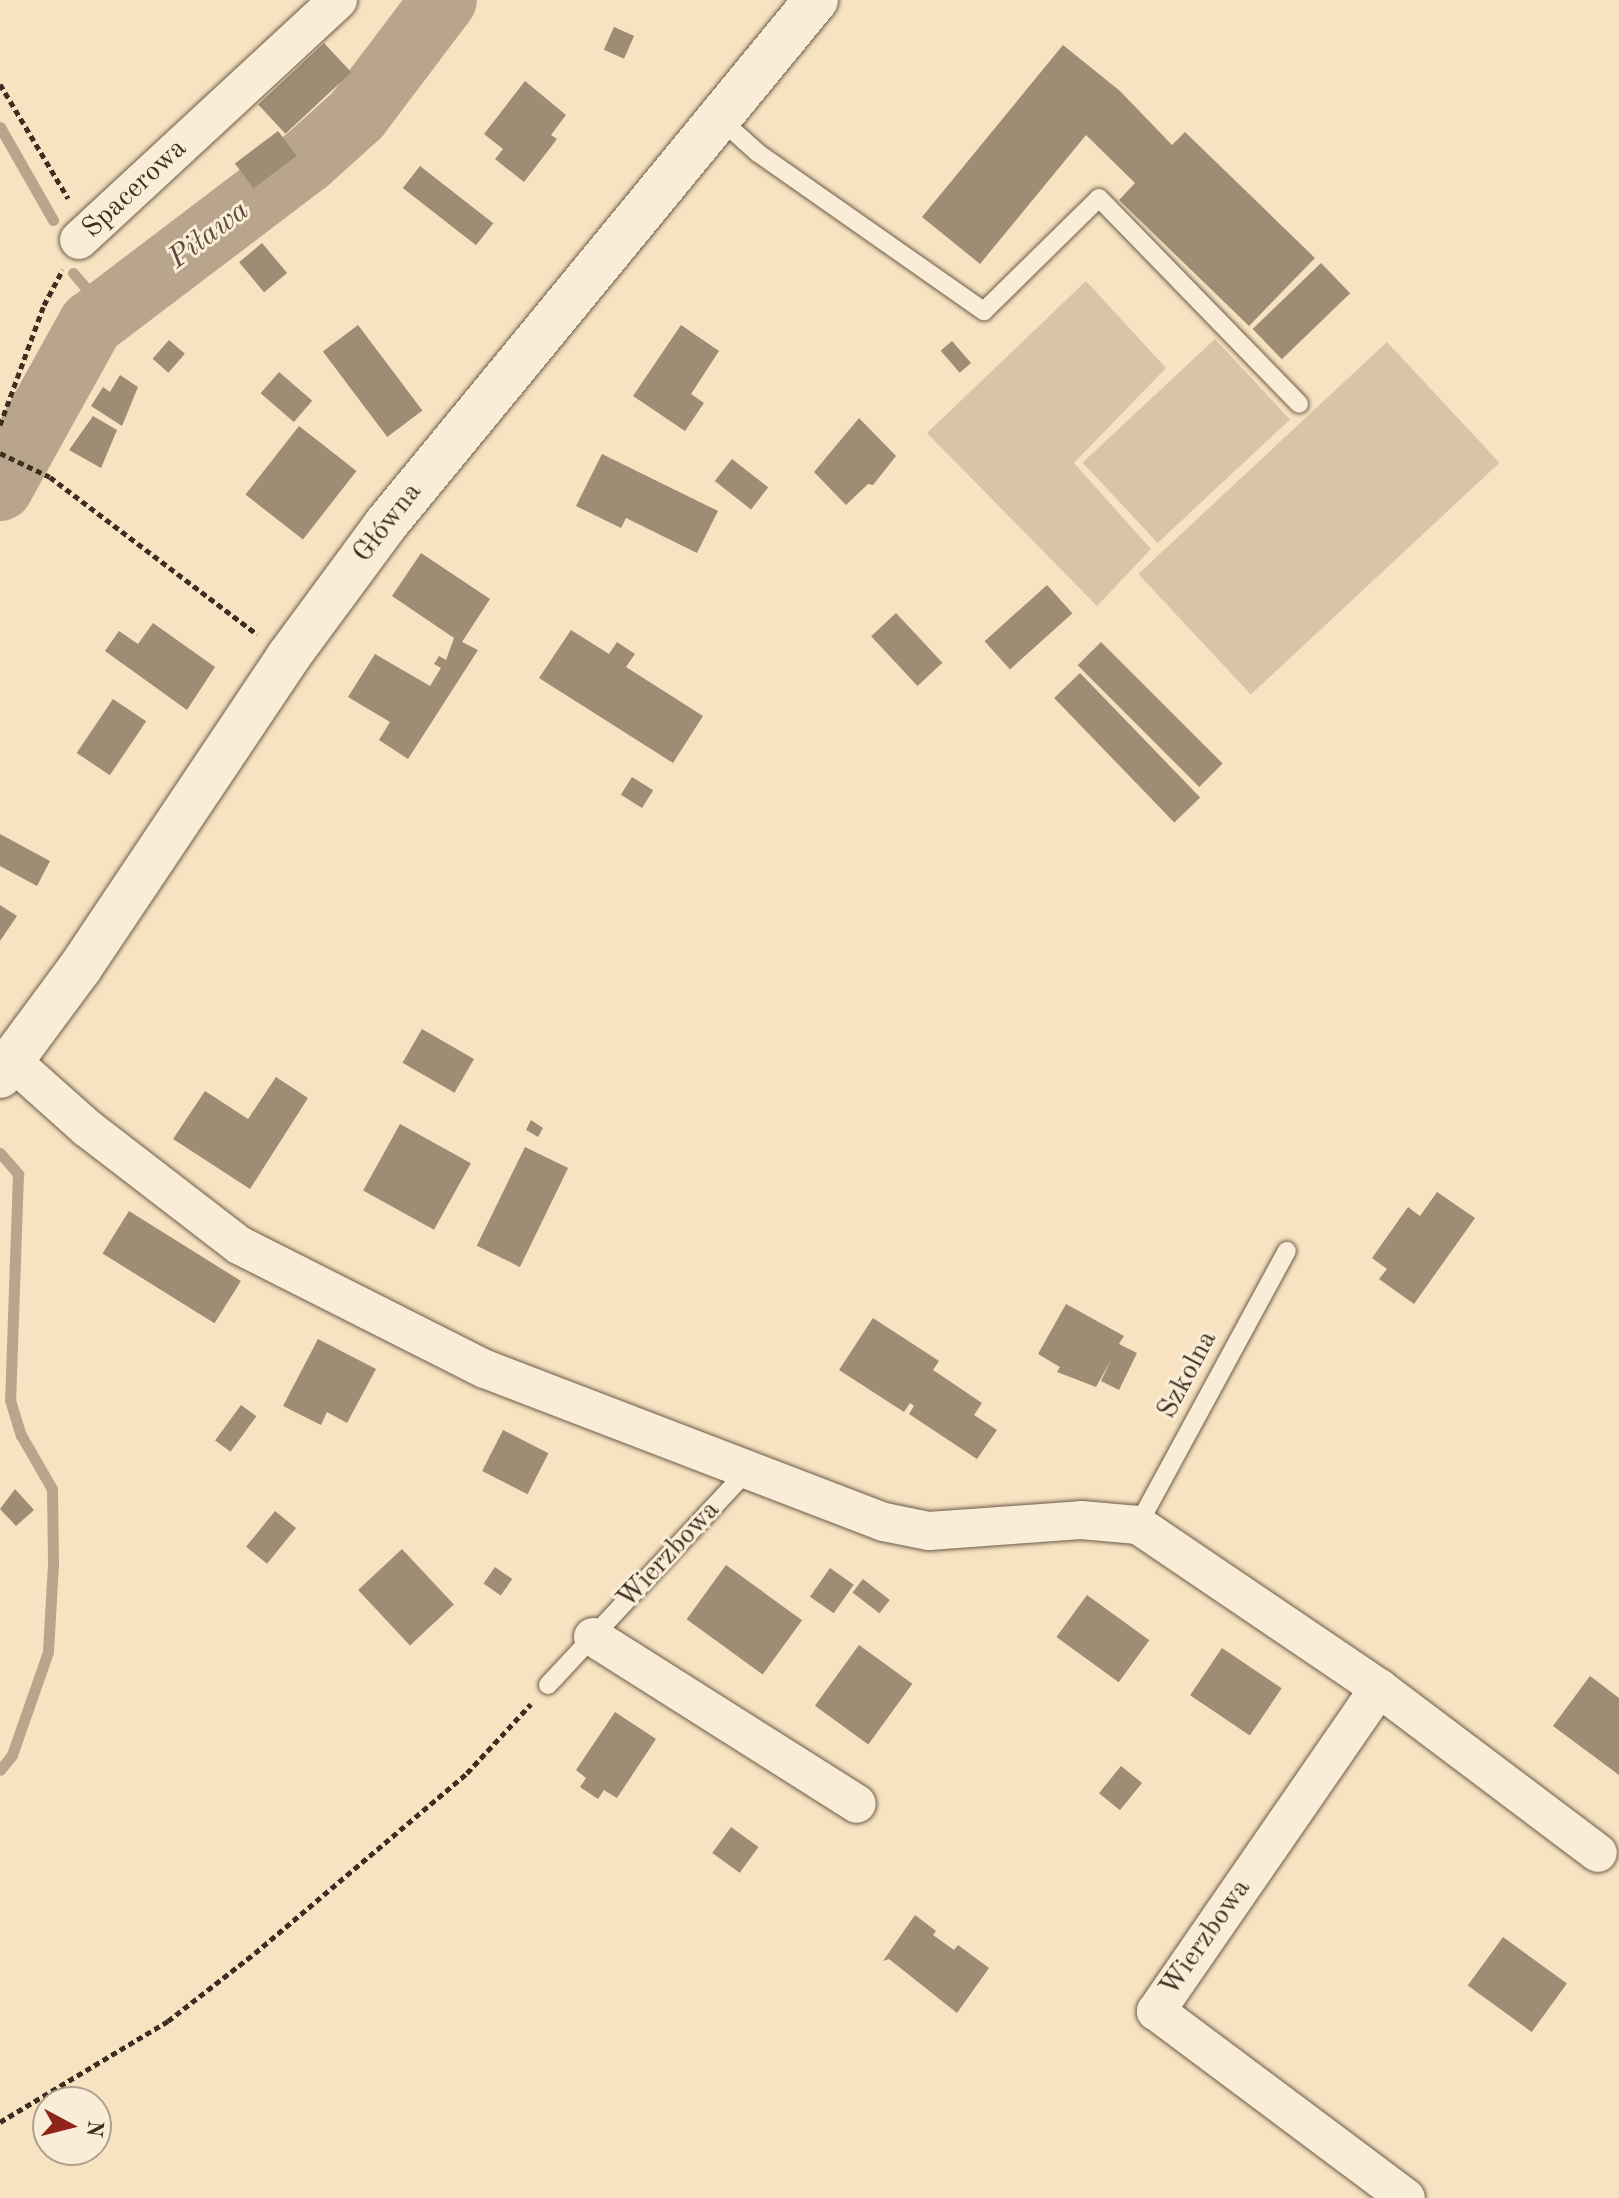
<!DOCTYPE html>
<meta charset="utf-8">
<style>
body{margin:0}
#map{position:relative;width:1619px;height:2198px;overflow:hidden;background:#f7e3c1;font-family:"Old Standard TT",serif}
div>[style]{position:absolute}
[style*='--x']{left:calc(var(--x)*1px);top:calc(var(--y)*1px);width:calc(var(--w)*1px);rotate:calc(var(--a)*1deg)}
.green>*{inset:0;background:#d8c4a6;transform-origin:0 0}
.stream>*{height:11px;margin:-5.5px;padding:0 5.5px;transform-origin:5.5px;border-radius:5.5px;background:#b8a58b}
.river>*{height:66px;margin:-33px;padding:0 33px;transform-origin:33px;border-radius:33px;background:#b8a58b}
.building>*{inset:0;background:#9e8c74;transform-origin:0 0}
.path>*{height:5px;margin-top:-2.5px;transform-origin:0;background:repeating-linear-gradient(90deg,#3e2e21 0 6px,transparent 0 10px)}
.roads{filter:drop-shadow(0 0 2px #6c5b49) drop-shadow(0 0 2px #6c5b49)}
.service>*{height:18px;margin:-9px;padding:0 9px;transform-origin:9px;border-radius:9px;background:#faedd7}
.minor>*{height:38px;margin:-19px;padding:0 19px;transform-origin:19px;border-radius:19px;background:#faedd7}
.secondary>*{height:44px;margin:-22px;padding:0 22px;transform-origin:22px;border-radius:22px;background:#faedd7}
span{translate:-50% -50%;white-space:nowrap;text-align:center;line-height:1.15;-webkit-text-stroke:6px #faedd7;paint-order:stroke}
.street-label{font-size:28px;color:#3e2e21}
.water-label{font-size:30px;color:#5c4c3c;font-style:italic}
.north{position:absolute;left:32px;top:2086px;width:80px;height:80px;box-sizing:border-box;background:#faedd7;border:2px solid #afa18e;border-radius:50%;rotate:97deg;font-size:22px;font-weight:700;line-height:32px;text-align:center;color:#3e2e21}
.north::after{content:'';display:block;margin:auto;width:28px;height:36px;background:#8f2418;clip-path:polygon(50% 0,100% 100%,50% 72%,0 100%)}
</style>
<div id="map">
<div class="green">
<div style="clip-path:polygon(1086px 281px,1166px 368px,1074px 463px,1151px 549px,1097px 606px,927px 433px)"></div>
<div style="left:1215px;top:339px;width:110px;height:181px;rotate:47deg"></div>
<div style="left:1387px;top:342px;width:165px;height:340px;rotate:47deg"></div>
</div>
<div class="stream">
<div style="--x:0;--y:127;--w:107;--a:60.3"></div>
<div style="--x:73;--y:273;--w:50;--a:49"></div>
<div style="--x:0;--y:1153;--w:28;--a:49"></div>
<div style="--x:18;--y:1174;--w:226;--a:92"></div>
<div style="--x:10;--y:1400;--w:37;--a:73"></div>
<div style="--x:21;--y:1435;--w:62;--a:60.1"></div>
<div style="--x:52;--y:1489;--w:75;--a:89.2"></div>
<div style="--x:53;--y:1564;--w:88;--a:93.3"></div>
<div style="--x:48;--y:1652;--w:109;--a:109.3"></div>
<div style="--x:12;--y:1755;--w:19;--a:129"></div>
</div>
<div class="river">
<div style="--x:0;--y:488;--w:188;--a:-61"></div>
<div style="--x:91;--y:324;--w:270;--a:-37.2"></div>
<div style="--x:306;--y:161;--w:69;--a:-42"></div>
<div style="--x:357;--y:115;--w:144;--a:-52.9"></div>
</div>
<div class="building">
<div style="left:614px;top:27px;width:22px;height:25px;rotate:24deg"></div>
<div style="left:324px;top:43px;width:40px;height:90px;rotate:47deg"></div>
<div style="clip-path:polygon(1063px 45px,1120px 91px,1172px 145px,1185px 132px,1315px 258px,1249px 326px,1119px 200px,1135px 183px,1086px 135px,980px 264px,922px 217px)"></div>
<div style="clip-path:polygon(525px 81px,566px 115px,551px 135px,557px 139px,524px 182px,495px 159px,503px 149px,484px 134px)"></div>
<div style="left:278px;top:131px;width:31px;height:54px;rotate:53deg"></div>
<div style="left:420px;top:166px;width:93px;height:28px;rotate:38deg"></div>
<div style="left:262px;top:243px;width:39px;height:30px;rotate:50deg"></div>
<div style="left:1321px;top:263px;width:42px;height:95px;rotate:46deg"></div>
<div style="left:358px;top:325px;width:107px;height:44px;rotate:53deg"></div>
<div style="clip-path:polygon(681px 325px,719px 351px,691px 394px,704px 403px,685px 431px,633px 396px)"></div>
<div style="left:169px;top:340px;width:21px;height:25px;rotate:41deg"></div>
<div style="left:952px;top:341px;width:29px;height:15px;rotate:49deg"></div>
<div style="left:279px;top:372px;width:44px;height:28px;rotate:41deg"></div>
<div style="clip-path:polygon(120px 375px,138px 387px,122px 426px,91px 406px,103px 387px,110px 392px)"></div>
<div style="clip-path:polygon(93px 416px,117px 430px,101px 468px,69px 450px)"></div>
<div style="clip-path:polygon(859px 418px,896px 456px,873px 485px,868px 484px,846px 505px,814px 472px)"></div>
<div style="left:299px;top:426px;width:73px;height:87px;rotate:38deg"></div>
<div style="clip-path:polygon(602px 454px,718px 511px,697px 553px,626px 518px,621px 528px,576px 506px)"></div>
<div style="left:732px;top:459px;width:46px;height:28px;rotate:38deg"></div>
<div style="clip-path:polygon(421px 553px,490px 599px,462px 642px,478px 650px,408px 759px,379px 740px,390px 722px,348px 697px,375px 654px,430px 686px,441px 668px,434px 664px,439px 656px,446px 660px,454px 638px,392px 596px)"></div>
<div style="left:1047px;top:585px;width:38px;height:84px;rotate:48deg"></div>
<div style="left:896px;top:613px;width:68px;height:34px;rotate:47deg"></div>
<div style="clip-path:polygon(153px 623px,215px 667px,187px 710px,105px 651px,119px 631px,138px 644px)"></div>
<div style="clip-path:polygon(571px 630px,609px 654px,617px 642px,635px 654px,626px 667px,703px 716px,673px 763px,539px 678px)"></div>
<div style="left:1101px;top:642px;width:172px;height:33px;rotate:45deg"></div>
<div style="left:1080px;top:673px;width:173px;height:36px;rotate:46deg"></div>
<div style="left:113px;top:699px;width:40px;height:65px;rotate:34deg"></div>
<div style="left:632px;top:777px;width:25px;height:21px;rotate:32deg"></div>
<div style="clip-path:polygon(0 834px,50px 861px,37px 886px,0 866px)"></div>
<div style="clip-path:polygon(0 905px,17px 916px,0 941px)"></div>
<div style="left:422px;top:1029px;width:60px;height:39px;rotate:30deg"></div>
<div style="clip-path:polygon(276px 1077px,308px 1098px,250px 1189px,173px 1139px,205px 1091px,248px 1119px)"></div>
<div style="clip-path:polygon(531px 1120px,543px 1128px,538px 1137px,526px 1130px)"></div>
<div style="left:400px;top:1124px;width:81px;height:76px;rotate:29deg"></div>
<div style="left:525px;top:1147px;width:48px;height:110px;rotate:26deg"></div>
<div style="clip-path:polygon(1437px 1192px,1475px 1218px,1414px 1304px,1379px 1279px,1387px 1269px,1372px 1258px,1408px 1207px,1420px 1216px)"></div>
<div style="left:129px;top:1211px;width:132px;height:50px;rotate:32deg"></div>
<div style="clip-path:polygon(1066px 1304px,1124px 1336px,1119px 1344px,1137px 1353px,1119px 1390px,1101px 1381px,1111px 1360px,1096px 1387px,1057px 1372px,1060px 1367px,1038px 1354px)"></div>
<div style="clip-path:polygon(873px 1318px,939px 1361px,933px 1370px,982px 1403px,974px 1415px,997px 1430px,977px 1459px,909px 1414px,914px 1406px,910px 1403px,904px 1412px,839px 1370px)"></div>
<div style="clip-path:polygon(318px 1339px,376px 1369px,347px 1423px,327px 1412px,321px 1425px,283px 1406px)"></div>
<div style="left:241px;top:1405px;width:19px;height:44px;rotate:36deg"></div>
<div style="left:503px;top:1430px;width:51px;height:46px;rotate:27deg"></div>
<div style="clip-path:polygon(15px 1489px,34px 1510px,16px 1526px,0 1509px)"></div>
<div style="left:275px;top:1511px;width:27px;height:46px;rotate:39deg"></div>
<div style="left:402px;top:1549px;width:76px;height:60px;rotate:47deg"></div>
<div style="left:726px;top:1565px;width:94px;height:67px;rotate:36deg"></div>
<div style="left:495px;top:1567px;width:21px;height:20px;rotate:35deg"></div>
<div style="left:830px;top:1568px;width:29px;height:35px;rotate:35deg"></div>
<div style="left:863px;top:1579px;width:34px;height:17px;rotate:38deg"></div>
<div style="left:1087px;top:1595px;width:77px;height:52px;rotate:36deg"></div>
<div style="left:859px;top:1645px;width:66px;height:75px;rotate:36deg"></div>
<div style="left:1222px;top:1648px;width:72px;height:57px;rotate:34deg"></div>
<div style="clip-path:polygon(1590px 1676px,1619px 1698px,1619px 1775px,1553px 1726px)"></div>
<div style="clip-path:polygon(615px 1712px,656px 1739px,617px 1798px,604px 1790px,598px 1799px,580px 1787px,586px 1778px,576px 1770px)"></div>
<div style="left:1121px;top:1766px;width:27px;height:35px;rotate:39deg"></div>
<div style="left:731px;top:1827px;width:34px;height:32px;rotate:36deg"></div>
<div style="clip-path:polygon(915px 1915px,936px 1931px,933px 1935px,954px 1950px,958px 1945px,989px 1968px,957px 2013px,889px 1959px,883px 1961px)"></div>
<div style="left:1503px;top:1937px;width:79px;height:60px;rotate:36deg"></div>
</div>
<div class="path">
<div style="--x:0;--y:84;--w:133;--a:59.2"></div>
<div style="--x:0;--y:425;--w:128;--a:-69.9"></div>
<div style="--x:44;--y:305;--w:40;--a:-62"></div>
<div style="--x:0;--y:453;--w:55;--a:25.6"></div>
<div style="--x:50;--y:477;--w:260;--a:37.2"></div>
<div style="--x:0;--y:2122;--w:196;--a:-31"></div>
<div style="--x:168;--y:2021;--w:110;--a:-38"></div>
<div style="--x:255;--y:1953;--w:278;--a:-40.3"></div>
<div style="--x:467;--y:1773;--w:94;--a:-47.2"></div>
</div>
<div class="roads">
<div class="service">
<div style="--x:719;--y:118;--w:52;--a:41.9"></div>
<div style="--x:758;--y:153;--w:276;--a:35"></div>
<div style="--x:984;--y:311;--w:161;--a:-44.5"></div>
<div style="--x:1099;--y:198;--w:287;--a:45.8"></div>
<div style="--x:1138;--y:1525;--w:312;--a:-61.5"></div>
<div style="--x:548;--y:1685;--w:289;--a:-47.1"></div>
</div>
<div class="minor">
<div style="--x:79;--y:240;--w:353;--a:-42.8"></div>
<div style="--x:12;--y:1061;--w:101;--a:41.8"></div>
<div style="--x:87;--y:1128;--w:192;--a:37.6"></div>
<div style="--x:239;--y:1245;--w:275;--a:26.8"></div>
<div style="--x:485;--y:1369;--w:427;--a:21"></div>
<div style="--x:884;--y:1522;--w:46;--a:11.3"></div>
<div style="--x:929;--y:1531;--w:152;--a:-4.1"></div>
<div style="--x:1081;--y:1520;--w:57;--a:5"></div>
<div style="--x:1138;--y:1525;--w:291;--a:34.1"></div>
<div style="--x:1379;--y:1688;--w:274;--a:37"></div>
<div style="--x:593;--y:1637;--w:312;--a:32.3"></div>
<div style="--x:1379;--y:1688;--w:393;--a:124.6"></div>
<div style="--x:1156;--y:2011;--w:312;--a:36.8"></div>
</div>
<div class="secondary">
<div style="--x:0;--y:1076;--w:134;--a:-53.5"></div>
<div style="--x:80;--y:968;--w:374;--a:-56.2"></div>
<div style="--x:288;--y:657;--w:165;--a:-53.6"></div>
<div style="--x:386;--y:524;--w:678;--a:-50.63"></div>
</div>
</div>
<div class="street-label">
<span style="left:135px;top:189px;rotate:-43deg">Spacerowa</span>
<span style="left:388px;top:523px;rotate:-52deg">Główna</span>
<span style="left:1188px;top:1375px;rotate:-62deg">Szkolna</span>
<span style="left:669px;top:1555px;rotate:-47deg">Wierzbowa</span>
<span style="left:1206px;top:1938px;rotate:-55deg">Wierzbowa</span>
</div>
<div class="water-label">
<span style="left:209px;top:235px;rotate:-37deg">Piława</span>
</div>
<div class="north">N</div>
</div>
